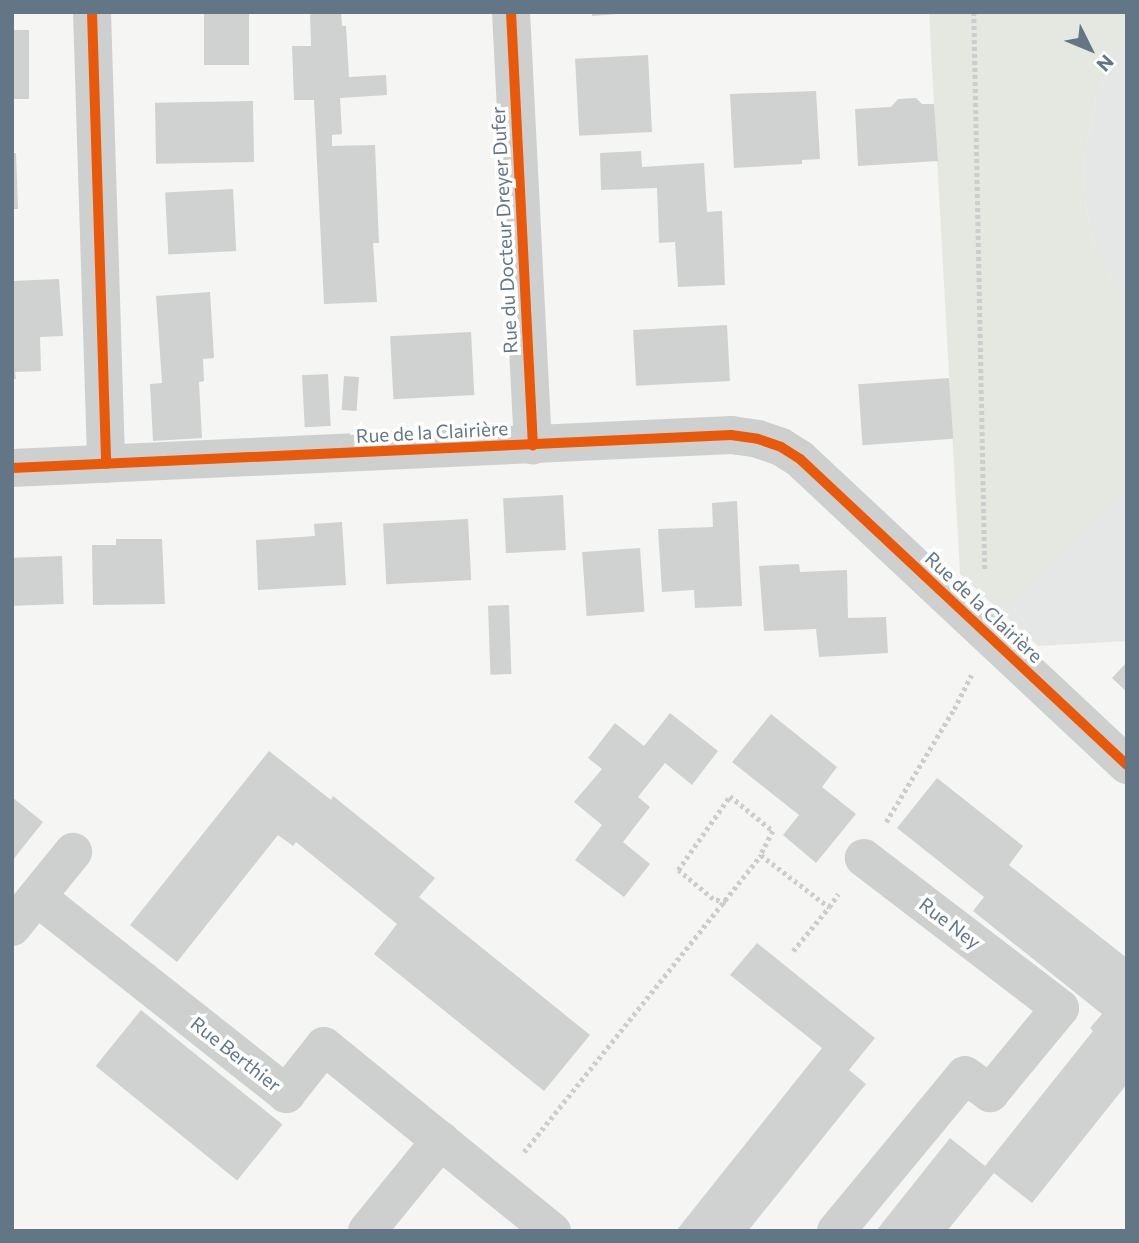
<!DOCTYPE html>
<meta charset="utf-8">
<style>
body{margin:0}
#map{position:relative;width:1139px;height:1243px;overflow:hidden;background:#f5f5f3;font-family:Commissioner,sans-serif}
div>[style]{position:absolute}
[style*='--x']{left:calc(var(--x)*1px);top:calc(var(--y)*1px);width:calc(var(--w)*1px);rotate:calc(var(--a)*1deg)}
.built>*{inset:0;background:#e5e7e6}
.green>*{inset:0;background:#e4e8e1}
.building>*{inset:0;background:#d0d1d1;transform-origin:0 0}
.path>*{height:4.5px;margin-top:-2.25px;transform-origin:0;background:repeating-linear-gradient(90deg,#cccdcd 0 3.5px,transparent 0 7px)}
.minor>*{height:38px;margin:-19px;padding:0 19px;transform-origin:19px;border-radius:19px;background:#ced0d0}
.cycleway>*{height:10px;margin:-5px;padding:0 5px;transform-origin:5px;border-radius:5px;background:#e8590c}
span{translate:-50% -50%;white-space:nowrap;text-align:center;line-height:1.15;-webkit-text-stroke:7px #fff;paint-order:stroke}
.street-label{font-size:19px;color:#637686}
.frame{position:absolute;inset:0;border:14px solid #637686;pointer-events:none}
.north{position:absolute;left:1055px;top:14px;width:70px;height:70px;-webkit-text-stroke:5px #fff;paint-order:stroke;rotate:133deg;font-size:19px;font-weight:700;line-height:28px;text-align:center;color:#637686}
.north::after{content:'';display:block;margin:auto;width:24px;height:32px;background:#637686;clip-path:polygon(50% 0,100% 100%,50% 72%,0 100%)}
</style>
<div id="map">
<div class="built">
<div style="clip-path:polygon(1127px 39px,1127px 308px,1094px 243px,1086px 209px,1083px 166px,1096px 97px)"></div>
<div style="clip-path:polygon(1127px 484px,1127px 641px,1038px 646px,1000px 611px)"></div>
</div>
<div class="green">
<div style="clip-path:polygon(929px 12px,1127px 12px,1127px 39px,1096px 97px,1083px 166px,1086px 209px,1094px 243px,1127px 308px,1127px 484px,1000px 611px,960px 574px)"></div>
</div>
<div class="building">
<div style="left:204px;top:12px;width:45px;height:53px"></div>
<div style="clip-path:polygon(310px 12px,341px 12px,342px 26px,346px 26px,349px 77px,386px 75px,387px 95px,340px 98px,342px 134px,332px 135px,332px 146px,375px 145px,379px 243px,373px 243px,377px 302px,324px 304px,314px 100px,294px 100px,292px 46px,311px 46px)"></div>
<div style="clip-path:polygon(592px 12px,618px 12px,618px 14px,592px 16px)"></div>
<div style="left:12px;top:30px;width:17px;height:69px"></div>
<div style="left:648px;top:55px;width:77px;height:73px;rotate:87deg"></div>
<div style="clip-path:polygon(816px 91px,820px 159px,802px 160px,802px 164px,734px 168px,730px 94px)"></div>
<div style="clip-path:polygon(916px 98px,922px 104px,934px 104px,938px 161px,858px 166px,855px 109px,891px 107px,898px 99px)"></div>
<div style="left:253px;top:101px;width:61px;height:98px;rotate:89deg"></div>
<div style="clip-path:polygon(641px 151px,642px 167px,704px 163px,707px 212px,722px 211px,725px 285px,678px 287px,675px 242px,659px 243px,657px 188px,601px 190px,600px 153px)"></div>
<div style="clip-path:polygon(12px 153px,16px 153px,18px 209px,12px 209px)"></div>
<div style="left:233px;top:189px;width:62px;height:68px;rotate:87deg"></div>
<div style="clip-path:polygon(59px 279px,63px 336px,40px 337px,41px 371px,15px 372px,16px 379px,12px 379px,12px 281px)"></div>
<div style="clip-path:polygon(210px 292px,214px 358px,203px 359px,204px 381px,199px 382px,202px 438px,153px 441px,150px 384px,162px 383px,156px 296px)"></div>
<div style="left:727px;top:325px;width:56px;height:94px;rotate:87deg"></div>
<div style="left:471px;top:332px;width:63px;height:81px;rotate:87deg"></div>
<div style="left:328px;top:374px;width:52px;height:26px;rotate:87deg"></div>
<div style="left:344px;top:376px;width:15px;height:34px;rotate:4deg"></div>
<div style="left:949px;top:378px;width:61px;height:91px;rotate:86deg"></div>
<div style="left:563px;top:495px;width:55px;height:60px;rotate:87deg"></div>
<div style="clip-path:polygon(737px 501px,742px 606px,695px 608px,694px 590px,662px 592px,658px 529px,713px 527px,712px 503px)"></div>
<div style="left:468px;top:519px;width:61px;height:85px;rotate:87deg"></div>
<div style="clip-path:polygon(342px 522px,346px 585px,258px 590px,256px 540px,315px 536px,314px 524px)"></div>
<div style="clip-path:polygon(116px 539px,162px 539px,165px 604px,93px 605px,92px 545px,116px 545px)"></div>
<div style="left:640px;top:548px;width:64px;height:58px;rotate:86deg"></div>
<div style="left:62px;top:556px;width:48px;height:50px;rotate:88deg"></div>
<div style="clip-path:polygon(799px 564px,800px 572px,847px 570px,848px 618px,886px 617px,888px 653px,819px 657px,816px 629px,764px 631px,759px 566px)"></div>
<div style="left:509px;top:605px;width:69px;height:21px;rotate:88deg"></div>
<div style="clip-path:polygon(1127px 662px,1127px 692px,1112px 678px)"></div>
<div style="clip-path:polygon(670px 713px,718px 751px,692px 785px,665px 763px,638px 797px,650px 807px,623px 842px,650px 864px,624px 897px,575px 860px,602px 825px,574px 802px,602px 769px,588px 758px,615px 723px,644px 746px)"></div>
<div style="clip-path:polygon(771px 714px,837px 767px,822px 787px,856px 814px,816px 863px,783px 835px,799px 815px,732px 762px)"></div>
<div style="clip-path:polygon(269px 751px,331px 800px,333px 796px,435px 878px,419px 897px,590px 1035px,544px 1091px,374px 954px,397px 924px,296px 842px,293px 846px,278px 835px,177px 962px,130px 925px)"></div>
<div style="clip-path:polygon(937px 778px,1023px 846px,1009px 865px,1127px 958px,1127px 1084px,1032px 1203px,994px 1173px,947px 1231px,876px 1231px,950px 1138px,985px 1166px,1093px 1031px,1090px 1028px,1102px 1014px,973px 911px,984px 897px,897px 828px)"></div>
<div style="clip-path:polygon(12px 797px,43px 822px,12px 861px)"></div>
<div style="clip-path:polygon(757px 943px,875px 1038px,849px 1070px,866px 1084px,748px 1231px,676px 1231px,822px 1048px,730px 975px)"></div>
<div style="left:141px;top:1010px;width:182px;height:72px;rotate:39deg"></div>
</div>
<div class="path">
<div style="--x:974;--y:12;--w:559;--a:88.87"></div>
<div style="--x:886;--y:822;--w:132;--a:-59"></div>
<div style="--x:954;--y:709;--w:38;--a:-63"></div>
<div style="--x:726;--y:903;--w:14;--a:-163"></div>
<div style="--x:713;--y:899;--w:45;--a:-140.4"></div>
<div style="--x:678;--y:870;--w:90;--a:-54.9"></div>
<div style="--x:730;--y:796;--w:55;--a:39.1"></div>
<div style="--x:773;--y:831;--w:27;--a:117"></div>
<div style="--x:761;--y:855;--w:86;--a:37.4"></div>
<div style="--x:829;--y:907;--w:16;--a:-55"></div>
<div style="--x:793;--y:951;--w:57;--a:-50.7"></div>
<div style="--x:524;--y:1152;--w:380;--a:-51.4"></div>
</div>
<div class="minor">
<div style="--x:92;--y:12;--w:452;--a:88.2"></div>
<div style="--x:511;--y:12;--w:434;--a:87.1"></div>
<div style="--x:12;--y:468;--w:720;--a:-2.63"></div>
<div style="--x:731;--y:435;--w:27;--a:8"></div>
<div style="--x:758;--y:439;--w:24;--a:19"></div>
<div style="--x:781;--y:447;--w:22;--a:32"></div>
<div style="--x:800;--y:459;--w:448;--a:43.1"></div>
<div style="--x:37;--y:897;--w:318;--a:38.3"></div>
<div style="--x:286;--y:1094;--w:61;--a:-51.6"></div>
<div style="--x:324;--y:1046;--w:294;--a:39.1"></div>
<div style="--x:12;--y:927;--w:97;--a:-50.9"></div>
<div style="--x:367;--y:1231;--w:117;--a:-50.9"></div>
<div style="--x:836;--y:1231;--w:202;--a:-50.4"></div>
<div style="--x:965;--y:1075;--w:31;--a:36"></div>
<div style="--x:990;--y:1093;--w:110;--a:-50.5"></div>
<div style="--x:1060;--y:1008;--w:247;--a:-142.6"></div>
</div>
<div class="cycleway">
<div style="--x:92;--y:12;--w:452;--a:88.2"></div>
<div style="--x:511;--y:12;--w:434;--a:87.1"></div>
<div style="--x:12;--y:468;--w:720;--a:-2.63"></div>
<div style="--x:731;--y:435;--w:27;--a:8"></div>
<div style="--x:758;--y:439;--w:24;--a:19"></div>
<div style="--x:781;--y:447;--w:22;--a:32"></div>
<div style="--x:800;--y:459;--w:448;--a:43.1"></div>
</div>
<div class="street-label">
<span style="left:504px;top:230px;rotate:-93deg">Rue du Docteur Dreyer Dufer</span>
<span style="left:432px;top:432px;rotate:-3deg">Rue de la Clairière</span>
<span style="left:984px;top:607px;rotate:43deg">Rue de la Clairière</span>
<span style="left:950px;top:923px;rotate:37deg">Rue Ney</span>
<span style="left:236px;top:1054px;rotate:38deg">Rue Berthier</span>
</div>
<div class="frame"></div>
<div class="north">N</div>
</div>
